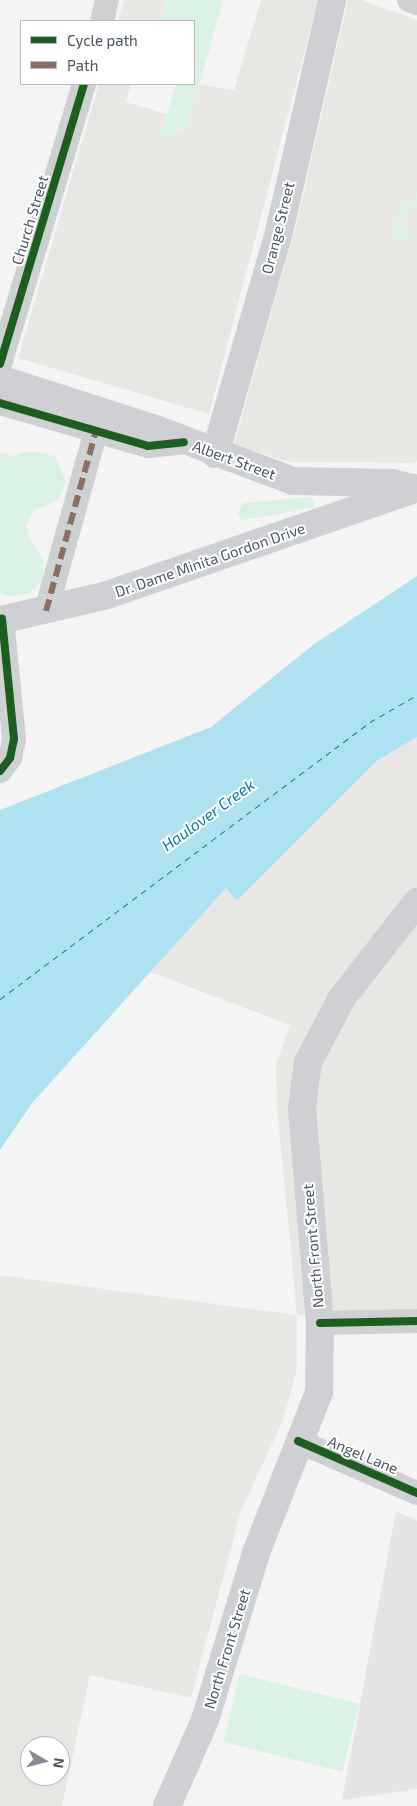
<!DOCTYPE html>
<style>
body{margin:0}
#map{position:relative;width:417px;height:1806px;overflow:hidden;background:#f4f4f4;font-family:"Exo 2",sans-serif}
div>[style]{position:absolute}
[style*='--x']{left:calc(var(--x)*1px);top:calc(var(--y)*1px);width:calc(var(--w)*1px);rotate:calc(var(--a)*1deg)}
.commercial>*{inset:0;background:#e8e7e3}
.education>*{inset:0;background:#e6e5e6}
.green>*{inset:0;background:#d9f2e3;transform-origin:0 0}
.water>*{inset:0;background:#aee2f0}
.ferry>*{height:1px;margin-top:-0.5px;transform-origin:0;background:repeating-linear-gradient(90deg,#0c7c9b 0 6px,transparent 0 11px)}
.street>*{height:24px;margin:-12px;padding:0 12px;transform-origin:12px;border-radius:12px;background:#ced0d2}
.secondary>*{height:28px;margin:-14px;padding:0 14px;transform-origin:14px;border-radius:14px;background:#ced0d4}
.quiet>*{height:6px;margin-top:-3px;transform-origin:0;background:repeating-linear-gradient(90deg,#8d6e63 0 12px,transparent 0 18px)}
.cycleway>*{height:8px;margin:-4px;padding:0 4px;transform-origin:4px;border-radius:4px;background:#1b5e20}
span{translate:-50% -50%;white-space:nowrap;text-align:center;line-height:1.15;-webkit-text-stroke:4px #fff;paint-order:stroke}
.street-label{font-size:15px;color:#4a5661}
.water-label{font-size:16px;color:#0c7c9b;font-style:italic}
.legend{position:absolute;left:20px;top:20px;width:175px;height:65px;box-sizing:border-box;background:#fff;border:1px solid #b7bbc0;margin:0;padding:6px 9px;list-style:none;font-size:15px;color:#4a5661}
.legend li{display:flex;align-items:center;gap:10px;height:25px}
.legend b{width:25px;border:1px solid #b7bbc0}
.north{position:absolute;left:20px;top:1736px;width:50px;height:50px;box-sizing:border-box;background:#fff;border:1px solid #b7bbc0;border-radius:50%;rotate:98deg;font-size:14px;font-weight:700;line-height:20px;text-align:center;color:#4a5661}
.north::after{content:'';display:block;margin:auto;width:18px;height:22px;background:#868d94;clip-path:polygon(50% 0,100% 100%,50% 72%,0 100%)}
</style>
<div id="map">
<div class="commercial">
<div style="clip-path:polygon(124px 0,167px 0,159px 21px,118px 21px)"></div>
<div style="clip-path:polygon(261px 0,318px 0,209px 414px,18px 358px,99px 84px,131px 84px,126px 102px,167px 114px,161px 134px,176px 128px,186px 130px,198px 84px,234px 90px)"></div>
<div style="clip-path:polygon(348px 0,361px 0,417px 20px,417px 461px,413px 463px,289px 462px,234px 444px,295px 230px)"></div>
<div style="clip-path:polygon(evenodd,417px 737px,417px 1316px,297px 1315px,297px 1368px,283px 1420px,241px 1511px,191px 1698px,90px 1675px,62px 1806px,0 1806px,0 1275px,297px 1315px,277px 1106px,276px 1064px,290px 1025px,150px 972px,226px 887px,237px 901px,378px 760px,417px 737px,30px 1746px,60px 1746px,60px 1776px,30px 1776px,30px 1746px)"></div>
</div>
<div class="education">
<div style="clip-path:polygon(396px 1511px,417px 1521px,417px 1789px,342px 1800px)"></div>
</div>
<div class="green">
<div style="clip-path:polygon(167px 0,223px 0,187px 129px,177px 128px,174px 138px,161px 135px,176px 84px,194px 84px,194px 21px,159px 21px)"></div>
<div style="clip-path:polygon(417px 188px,417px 206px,406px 213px,401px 225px,417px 244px,392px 237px,401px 204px,413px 206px)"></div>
<div style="clip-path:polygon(29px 451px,55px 456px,66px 482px,58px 500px,35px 510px,26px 525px,29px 538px,44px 560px,43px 580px,29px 594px,9px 596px,0 592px,0 453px,14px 456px)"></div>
<div style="clip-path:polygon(310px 497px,316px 502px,312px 508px,243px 520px,237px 515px,243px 503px)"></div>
<div style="left:240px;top:1674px;width:123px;height:70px;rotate:14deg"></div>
</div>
<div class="water">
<div style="clip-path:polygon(417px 576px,417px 737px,378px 760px,237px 901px,226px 888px,33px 1102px,0 1150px,0 810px,211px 727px,313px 645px)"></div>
</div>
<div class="ferry">
<div style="--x:0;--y:999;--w:462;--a:-36.8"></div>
<div style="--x:370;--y:722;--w:54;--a:-29.9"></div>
</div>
<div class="street">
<div style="--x:409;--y:0;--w:9;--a:21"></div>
<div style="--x:102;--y:21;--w:22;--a:-77"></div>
<div style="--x:0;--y:364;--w:292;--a:-73.3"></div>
<div style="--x:0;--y:403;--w:154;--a:16.2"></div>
<div style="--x:148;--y:446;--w:36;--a:-6"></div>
<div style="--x:46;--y:611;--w:187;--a:-74.5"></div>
<div style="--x:0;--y:771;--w:16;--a:-52"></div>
<div style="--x:10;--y:758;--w:19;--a:-78"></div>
<div style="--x:14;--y:739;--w:121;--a:-95.7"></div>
<div style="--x:320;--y:1323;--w:97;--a:-1.2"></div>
<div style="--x:298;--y:1441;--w:130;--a:23.6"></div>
</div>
<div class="secondary">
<div style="--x:0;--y:379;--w:161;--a:17.8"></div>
<div style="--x:153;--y:428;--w:150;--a:20.7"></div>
<div style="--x:293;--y:481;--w:99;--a:1.2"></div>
<div style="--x:392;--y:483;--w:25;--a:14"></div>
<div style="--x:215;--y:454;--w:231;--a:-73.9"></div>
<div style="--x:279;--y:232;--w:238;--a:-77.1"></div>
<div style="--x:0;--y:620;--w:107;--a:-13"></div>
<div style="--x:104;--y:596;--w:331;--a:-19"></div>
<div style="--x:167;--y:1806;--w:94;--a:-66.2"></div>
<div style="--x:205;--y:1720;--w:175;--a:-73"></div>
<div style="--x:256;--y:1553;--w:173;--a:-68.6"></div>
<div style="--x:319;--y:1392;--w:69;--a:-89.2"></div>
<div style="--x:320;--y:1323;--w:216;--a:-94.8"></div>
<div style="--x:302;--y:1108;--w:46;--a:-82.6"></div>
<div style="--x:308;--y:1062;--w:72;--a:-62"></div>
<div style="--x:342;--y:998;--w:122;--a:-52"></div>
</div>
<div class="quiet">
<div style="--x:46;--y:611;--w:187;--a:-74.5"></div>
</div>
<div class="cycleway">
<div style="--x:0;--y:364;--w:292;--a:-73.3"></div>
<div style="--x:0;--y:403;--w:154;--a:16.2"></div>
<div style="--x:148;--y:446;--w:36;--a:-6"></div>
<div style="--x:0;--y:771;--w:16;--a:-52"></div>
<div style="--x:10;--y:758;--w:19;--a:-78"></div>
<div style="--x:14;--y:739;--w:121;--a:-95.7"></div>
<div style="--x:320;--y:1323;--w:97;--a:-1.2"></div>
<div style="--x:298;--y:1441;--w:130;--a:23.6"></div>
</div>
<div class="street-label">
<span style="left:30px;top:220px;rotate:-73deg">Church Street</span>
<span style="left:278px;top:228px;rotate:-76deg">Orange Street</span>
<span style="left:234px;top:460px;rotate:20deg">Albert Street</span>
<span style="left:210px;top:560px;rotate:-19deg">Dr. Dame Minita Gordon Drive</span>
<span style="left:313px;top:1246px;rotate:-95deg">North Front Street</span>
<span style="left:363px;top:1455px;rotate:23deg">Angel Lane</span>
<span style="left:227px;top:1649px;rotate:-73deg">North Front Street</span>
</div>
<div class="water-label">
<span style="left:208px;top:815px;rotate:-36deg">Haulover Creek</span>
</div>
<ul class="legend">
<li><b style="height:6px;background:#1b5e20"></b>Cycle path</li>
<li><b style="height:6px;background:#8d6e63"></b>Path</li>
</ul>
<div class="north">N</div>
</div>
